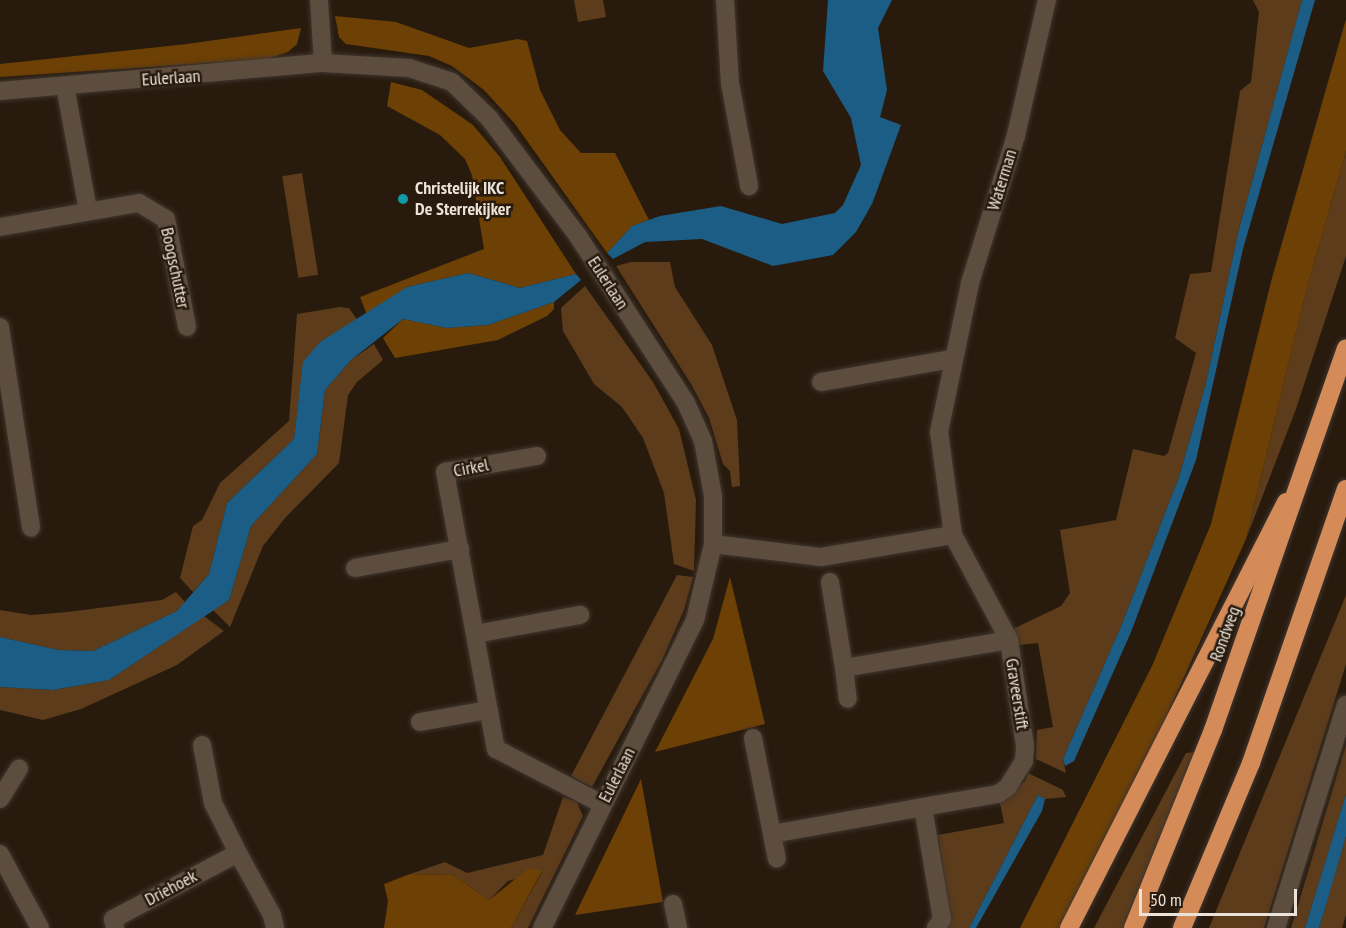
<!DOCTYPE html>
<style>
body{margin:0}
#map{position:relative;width:1346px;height:928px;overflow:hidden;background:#281b0e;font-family:"PT Sans Narrow",sans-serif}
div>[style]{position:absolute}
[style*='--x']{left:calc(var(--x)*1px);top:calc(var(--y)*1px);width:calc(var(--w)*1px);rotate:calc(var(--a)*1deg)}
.green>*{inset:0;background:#5c3c1b;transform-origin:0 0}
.forest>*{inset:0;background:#6d4005}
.water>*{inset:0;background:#1b5d84}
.roads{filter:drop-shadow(0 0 2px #403630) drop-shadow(0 0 2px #403630)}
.minor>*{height:18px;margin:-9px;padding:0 9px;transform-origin:9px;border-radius:9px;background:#5d4d3f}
.highway>*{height:18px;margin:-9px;padding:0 9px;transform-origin:9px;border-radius:9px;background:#d48b58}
.dots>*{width:16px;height:16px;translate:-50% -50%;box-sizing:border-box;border:3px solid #281b0e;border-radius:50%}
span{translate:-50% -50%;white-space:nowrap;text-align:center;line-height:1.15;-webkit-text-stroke:5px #281b0e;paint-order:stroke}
.street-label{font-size:18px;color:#ebe2d9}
.poi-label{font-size:18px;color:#ebe2d9;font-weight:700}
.left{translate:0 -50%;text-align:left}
.scale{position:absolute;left:1139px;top:889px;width:158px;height:27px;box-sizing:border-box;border:3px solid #ebe2d9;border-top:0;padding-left:8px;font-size:18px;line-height:21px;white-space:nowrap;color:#ebe2d9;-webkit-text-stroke:4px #281b0e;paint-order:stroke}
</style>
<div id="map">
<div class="green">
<div style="clip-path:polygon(574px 0,603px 0,606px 17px,578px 22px)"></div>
<div style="clip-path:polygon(1253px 0,1302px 0,1238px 233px,1206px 383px,1179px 477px,1122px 624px,1063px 759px,1066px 773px,1036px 759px,1037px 730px,1053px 727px,1038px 643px,1019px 645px,1013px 629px,1061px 606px,1070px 593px,1060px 530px,1116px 520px,1133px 449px,1164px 456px,1168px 453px,1196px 353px,1175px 338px,1190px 274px,1211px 272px,1240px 91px,1251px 82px,1259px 12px)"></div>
<div style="clip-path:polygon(1346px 151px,1346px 256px,1296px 409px,1246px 539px,1305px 295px)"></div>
<div style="left:302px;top:173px;width:103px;height:20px;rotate:81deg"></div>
<div style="clip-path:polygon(631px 262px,670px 262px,675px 287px,712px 345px,737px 420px,740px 486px,732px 487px,730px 471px,723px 464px,709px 418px,691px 384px,616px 266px)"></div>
<div style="clip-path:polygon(585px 286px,653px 382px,679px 429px,696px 500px,694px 571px,674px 564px,664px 493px,643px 438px,622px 407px,594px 384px,563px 331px,561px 308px)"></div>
<div style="clip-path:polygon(340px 307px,349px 308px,358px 321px,320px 342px,300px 392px,294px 439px,227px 503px,209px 574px,193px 592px,180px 578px,193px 526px,202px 520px,220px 483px,289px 421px,297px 314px)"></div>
<div style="clip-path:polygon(374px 344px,383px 360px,357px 382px,348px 395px,339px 463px,285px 518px,263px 546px,230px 627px,213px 610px,229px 600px,251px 526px,317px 454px,325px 390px,351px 360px)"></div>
<div style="clip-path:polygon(677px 575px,693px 577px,684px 610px,663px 658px,592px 787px,571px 776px)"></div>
<div style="clip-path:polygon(176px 592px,185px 602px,177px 611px,93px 651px,59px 650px,0 637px,0 610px,31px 615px,67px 612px,162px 600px)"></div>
<div style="clip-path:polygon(1346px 595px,1346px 664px,1264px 928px,1209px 928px)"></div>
<div style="clip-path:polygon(204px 616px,224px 631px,177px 665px,81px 709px,43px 720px,0 710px,0 687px,53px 690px,109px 680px)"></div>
<div style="clip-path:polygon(1346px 745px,1346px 794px,1341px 811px,1305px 928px,1291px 928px)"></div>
<div style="clip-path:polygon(1196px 752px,1125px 928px,1094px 928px,1186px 753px)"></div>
<div style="clip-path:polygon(1028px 773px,1063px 790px,1066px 797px,1045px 799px,1038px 795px,969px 928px,944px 928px,950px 916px,938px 835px,1004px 823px,1000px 803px,1025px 781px)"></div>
<div style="clip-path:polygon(563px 797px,577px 802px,583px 816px,528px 928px,511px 928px,542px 872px,508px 881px,489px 900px,453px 875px,410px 874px,445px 862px,467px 873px,543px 855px)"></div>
<div style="clip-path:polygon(1346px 836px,1346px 915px,1342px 928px,1319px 928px)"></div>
</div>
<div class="forest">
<div style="clip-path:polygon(335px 16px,396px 22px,469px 48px,518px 39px,527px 41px,540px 90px,560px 130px,581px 153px,615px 153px,649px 220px,632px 226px,607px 253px,515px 124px,484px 90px,452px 66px,429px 56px,346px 44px,339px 37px)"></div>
<div style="clip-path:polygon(1346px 19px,1346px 151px,1305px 295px,1246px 539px,1131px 795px,1064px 928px,1020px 928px,1152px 666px,1211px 524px,1272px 278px)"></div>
<div style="clip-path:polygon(301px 28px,297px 44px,288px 52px,267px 59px,0 77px,0 64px,187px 44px)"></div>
<div style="clip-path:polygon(391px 82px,422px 90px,473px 125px,500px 157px,576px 274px,520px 288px,468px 273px,407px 287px,367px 315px,360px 297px,484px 249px,472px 175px,465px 159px,440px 135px,387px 106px)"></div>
<div style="clip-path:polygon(554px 302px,554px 309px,547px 316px,498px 340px,395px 358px,383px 338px,403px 319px,447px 328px,488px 325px)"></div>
<div style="clip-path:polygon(730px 577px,765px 724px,655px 752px,713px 639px)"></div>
<div style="clip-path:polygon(641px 779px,663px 902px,575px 915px)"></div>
<div style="clip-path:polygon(529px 868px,542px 871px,511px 928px,384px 928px,388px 901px,384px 884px,410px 874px,453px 875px,489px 900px)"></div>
</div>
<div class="water">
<div style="clip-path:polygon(828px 0,892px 0,878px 28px,887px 90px,880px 117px,901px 125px,872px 204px,856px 232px,833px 255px,773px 266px,702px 239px,645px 242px,613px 259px,607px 253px,632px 226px,660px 216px,721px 206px,782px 224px,835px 213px,843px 205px,861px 165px,851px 118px,823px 71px)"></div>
<div style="clip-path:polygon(1302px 0,1315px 0,1243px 249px,1196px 460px,1131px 632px,1074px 761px,1065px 766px,1063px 759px,1122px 624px,1179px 477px,1206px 383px,1238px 233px)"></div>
<div style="clip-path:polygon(468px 273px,520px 288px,576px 274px,581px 280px,554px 302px,488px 325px,447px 328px,403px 319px,351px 360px,325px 390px,317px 454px,251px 526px,229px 600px,109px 680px,53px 690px,0 687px,0 637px,59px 650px,93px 651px,177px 611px,209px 574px,227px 503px,294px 439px,303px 362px,320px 342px,407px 287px)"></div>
<div style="clip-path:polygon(1346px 794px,1346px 836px,1329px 895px,1319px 928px,1305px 928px)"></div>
<div style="clip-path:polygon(1038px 795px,1045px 799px,1042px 811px,976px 928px,969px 928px)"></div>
</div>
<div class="roads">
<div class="minor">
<div style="--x:319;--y:0;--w:63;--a:86.4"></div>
<div style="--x:725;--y:0;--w:83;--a:86.6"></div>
<div style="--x:730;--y:83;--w:105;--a:79.5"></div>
<div style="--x:65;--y:86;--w:126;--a:79.5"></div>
<div style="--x:0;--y:91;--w:324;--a:-5"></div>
<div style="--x:323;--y:63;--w:86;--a:3.3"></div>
<div style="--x:409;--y:68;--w:45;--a:18"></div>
<div style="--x:452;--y:82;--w:52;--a:44.2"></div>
<div style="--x:489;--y:118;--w:148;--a:53"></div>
<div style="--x:578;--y:236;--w:199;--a:57.1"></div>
<div style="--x:686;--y:403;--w:42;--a:65.9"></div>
<div style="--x:703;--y:441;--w:56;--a:79.7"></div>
<div style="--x:713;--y:496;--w:48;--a:90"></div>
<div style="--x:713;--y:544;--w:78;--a:103.3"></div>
<div style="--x:695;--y:620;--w:344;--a:116.4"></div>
<div style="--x:0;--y:227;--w:141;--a:-9.8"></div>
<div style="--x:139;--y:203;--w:31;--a:31"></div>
<div style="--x:166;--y:219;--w:110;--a:79"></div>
<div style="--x:0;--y:327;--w:203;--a:81.2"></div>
<div style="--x:821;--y:382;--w:133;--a:-10"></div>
<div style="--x:537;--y:456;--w:93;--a:170.1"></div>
<div style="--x:445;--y:472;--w:282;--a:79.6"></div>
<div style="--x:496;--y:749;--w:119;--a:27.4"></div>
<div style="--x:953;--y:535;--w:119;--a:61.9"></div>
<div style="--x:713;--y:544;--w:109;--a:6.9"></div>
<div style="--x:821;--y:557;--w:134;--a:-9.5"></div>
<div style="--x:953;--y:535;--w:104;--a:-97.7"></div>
<div style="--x:939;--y:432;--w:152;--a:-78.2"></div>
<div style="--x:970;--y:283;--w:155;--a:-72.7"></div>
<div style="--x:1016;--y:135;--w:139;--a:-77.1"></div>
<div style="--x:355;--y:568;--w:107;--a:-10.3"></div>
<div style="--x:830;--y:582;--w:87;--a:80.8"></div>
<div style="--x:844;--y:668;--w:167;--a:-9.6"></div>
<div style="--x:1009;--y:640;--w:107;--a:81.4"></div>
<div style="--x:1025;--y:746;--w:15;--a:94"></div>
<div style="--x:1024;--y:761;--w:31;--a:122"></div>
<div style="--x:1008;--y:787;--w:12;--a:145"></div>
<div style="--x:998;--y:794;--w:76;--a:170.2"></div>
<div style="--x:923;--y:807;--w:114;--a:80.4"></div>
<div style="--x:942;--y:919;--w:11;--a:124"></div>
<div style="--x:475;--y:634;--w:107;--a:-10.3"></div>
<div style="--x:844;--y:668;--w:31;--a:83"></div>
<div style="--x:420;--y:722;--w:70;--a:-9.9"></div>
<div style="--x:753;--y:738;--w:98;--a:78.8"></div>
<div style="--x:772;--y:834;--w:153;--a:-10.1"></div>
<div style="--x:202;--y:745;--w:59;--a:79.3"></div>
<div style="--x:213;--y:803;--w:56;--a:63.4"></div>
<div style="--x:0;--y:799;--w:36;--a:-58"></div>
<div style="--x:772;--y:834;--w:25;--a:79"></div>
<div style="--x:0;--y:854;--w:84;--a:61.6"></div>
<div style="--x:673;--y:904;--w:25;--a:78"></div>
<div style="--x:115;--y:928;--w:9;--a:-103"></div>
<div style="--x:113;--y:919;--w:141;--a:-27.8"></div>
<div style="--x:238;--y:853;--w:71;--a:61.3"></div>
<div style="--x:272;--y:915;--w:13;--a:77"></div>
<div style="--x:1276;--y:928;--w:234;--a:-72.6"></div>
</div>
<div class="highway">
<div style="--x:1069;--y:928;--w:478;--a:-63"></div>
<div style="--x:1133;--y:928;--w:214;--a:-68"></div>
<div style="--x:1213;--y:730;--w:404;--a:-70.8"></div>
<div style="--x:1182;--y:928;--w:179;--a:-67.3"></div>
<div style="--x:1251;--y:763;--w:290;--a:-70.9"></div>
</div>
</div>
<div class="dots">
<div style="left:403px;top:199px;background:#0f9aa8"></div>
</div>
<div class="street-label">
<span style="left:171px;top:78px;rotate:-4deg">Eulerlaan</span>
<span style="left:1002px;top:180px;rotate:-73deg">Waterman</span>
<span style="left:175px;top:268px;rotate:78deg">Boogschutter</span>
<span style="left:608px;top:283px;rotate:57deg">Eulerlaan</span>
<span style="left:471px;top:468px;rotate:-11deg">Cirkel</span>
<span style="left:1225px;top:634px;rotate:-70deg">Rondweg</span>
<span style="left:1017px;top:694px;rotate:81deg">Graveerstift</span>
<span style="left:617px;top:775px;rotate:-63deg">Eulerlaan</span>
<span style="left:171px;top:888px;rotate:-28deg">Driehoek</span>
</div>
<div class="poi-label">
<span class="left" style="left:415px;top:199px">Christelijk IKC<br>De Sterrekijker</span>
</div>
<div class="scale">50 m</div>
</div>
